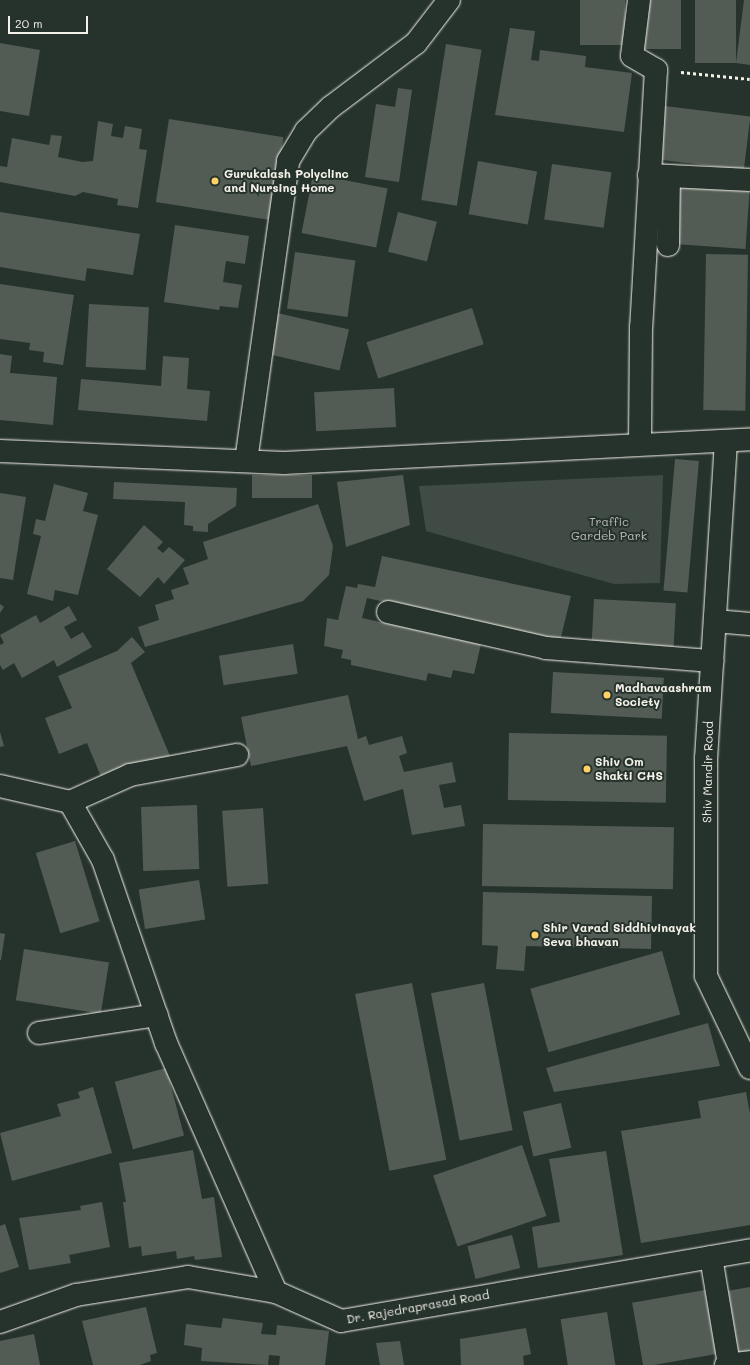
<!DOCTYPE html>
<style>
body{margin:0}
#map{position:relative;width:750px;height:1365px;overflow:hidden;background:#26332d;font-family:Mali,sans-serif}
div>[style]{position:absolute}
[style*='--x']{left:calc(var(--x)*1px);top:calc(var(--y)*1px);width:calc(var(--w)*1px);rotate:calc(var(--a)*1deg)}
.green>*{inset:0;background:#414b45}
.building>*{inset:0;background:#525c55;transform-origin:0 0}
.path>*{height:2.5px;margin-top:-1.25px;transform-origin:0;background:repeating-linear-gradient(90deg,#f4f1e8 0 3px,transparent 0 6px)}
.roads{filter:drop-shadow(0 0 1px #f4f1e8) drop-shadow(0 0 1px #f4f1e8)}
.minor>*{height:22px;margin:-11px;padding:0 11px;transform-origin:11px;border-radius:11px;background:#26332d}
.dots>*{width:11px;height:11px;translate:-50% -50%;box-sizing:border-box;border:2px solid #26332d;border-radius:50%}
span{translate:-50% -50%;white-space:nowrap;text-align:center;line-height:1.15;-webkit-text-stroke:4px #26332d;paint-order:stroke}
.poi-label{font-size:12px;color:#f4f1e8;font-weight:700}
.left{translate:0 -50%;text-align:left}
.park-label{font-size:12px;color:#bebfb7}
.street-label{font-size:12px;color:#f4f1e8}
.scale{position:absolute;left:8px;top:16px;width:80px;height:18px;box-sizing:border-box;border:2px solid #f4f1e8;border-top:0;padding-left:5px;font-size:12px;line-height:14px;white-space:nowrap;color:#f4f1e8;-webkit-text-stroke:3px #26332d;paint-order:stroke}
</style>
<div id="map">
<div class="green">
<div style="clip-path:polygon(663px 475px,660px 583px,614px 584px,426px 531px,419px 486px)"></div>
</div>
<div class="building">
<div style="left:580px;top:0;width:45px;height:45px"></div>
<div style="left:640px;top:0;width:41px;height:49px"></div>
<div style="left:695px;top:0;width:41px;height:63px"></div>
<div style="clip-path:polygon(744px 0,750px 0,750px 65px,736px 63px)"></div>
<div style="clip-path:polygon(510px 28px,535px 31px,531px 60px,539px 61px,540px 50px,586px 56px,585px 67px,632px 73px,624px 132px,495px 115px)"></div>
<div style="clip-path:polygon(0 43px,40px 50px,29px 116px,0 111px)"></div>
<div style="left:446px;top:44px;width:36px;height:158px;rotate:9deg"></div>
<div style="clip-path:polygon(398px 88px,412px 90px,399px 182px,365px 177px,376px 104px,395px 107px)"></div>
<div style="left:665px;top:106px;width:86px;height:54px;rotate:7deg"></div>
<div style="left:169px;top:119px;width:116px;height:84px;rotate:9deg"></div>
<div style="clip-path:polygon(98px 121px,113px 124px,111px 136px,123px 138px,125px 126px,142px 129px,139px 149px,147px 150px,138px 208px,117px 205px,118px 199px,83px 192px,75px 196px,0 182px,0 166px,7px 167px,12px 138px,49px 145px,51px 135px,62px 136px,58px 157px,82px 162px,93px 161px)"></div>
<div style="left:478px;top:161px;width:60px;height:54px;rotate:10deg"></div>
<div style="left:552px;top:164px;width:60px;height:56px;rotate:8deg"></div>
<div style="left:313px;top:174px;width:76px;height:60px;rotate:11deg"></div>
<div style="left:676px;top:182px;width:74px;height:62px;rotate:4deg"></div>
<div style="clip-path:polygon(0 212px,140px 234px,133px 275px,87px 268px,85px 281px,0 267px)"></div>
<div style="left:398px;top:212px;width:40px;height:41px;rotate:14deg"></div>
<div style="clip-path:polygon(175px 225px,249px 236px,245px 264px,226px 261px,223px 282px,242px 285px,238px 308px,220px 306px,219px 310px,164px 302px)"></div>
<div style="left:295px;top:252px;width:61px;height:57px;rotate:8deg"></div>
<div style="left:706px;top:254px;width:42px;height:156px;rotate:1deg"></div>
<div style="clip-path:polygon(0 284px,74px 295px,63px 365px,43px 362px,44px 352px,29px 350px,30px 343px,0 339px)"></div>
<div style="left:89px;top:304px;width:60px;height:63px;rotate:3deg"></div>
<div style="left:472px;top:308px;width:38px;height:111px;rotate:72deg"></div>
<div style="left:273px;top:312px;width:78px;height:42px;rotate:13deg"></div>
<div style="clip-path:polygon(0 354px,12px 356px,10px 373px,57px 377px,53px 425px,0 420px)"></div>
<div style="clip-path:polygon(163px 356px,189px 358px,187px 389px,210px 391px,207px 421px,78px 410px,81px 379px,161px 386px)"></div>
<div style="left:394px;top:388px;width:39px;height:80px;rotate:87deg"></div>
<div style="left:675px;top:459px;width:24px;height:132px;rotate:5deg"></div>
<div style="left:312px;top:475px;width:23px;height:60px;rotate:90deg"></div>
<div style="clip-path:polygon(403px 475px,410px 525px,346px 547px,337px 482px)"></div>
<div style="clip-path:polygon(114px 482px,237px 488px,236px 506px,208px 524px,208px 532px,193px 531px,193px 526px,184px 525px,185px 502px,113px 499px)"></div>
<div style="clip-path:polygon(54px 484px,88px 493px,83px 511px,98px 515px,78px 595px,55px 590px,53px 601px,27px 594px,41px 536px,33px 534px,36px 519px,45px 521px)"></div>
<div style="clip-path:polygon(0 493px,26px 497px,13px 580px,0 578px)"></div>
<div style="clip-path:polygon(318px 504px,333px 546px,329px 575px,303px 601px,145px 647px,138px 627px,159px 620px,155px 605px,174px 599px,171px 590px,189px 584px,183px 568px,208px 559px,203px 542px)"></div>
<div style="clip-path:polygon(144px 525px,163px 542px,157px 548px,163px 553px,169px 547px,185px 560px,164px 584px,158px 577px,140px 597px,107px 569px)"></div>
<div style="clip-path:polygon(382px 556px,571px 596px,560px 641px,367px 598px,362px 618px,481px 644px,474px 674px,453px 670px,451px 678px,428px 673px,426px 681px,351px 665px,351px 660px,341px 658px,343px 650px,324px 646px,327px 618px,338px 620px,346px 586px,357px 588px,358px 584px,375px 587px)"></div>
<div style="left:594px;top:599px;width:82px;height:48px;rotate:3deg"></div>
<div style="clip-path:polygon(0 604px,4px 607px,0 613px)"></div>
<div style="clip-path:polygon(69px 606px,77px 620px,64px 627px,71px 639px,83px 632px,92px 647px,57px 667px,54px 660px,22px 678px,14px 663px,3px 670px,0 665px,0 645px,4px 643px,0 635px,36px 615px,40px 623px)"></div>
<div style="clip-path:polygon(132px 637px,145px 652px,131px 663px,170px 756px,104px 784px,87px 743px,59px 754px,45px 718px,72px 708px,58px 676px,117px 651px)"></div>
<div style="left:293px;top:644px;width:30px;height:75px;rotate:81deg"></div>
<div style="left:553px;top:672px;width:111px;height:41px;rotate:3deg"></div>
<div style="clip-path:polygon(348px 695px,358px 739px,366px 736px,369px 745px,402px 736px,407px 753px,399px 756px,404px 772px,452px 762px,456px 782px,439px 785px,444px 808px,461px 805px,465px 826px,412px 835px,403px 789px,364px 801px,347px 746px,251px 766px,241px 717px)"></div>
<div style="clip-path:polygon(0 732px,4px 746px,0 747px)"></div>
<div style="left:509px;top:733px;width:158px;height:67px;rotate:1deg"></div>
<div style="left:197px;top:805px;width:64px;height:56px;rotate:88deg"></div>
<div style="left:263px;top:808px;width:76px;height:41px;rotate:86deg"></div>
<div style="left:483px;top:824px;width:191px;height:62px;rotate:1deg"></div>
<div style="left:75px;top:841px;width:84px;height:41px;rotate:73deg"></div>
<div style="left:199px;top:880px;width:40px;height:61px;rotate:81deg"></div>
<div style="clip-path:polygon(483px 892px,652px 896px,651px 949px,526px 946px,524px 971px,496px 969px,498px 946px,482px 945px)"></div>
<div style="clip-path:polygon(0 933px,5px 934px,1px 960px,0 960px)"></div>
<div style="left:24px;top:949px;width:86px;height:52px;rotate:9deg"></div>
<div style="left:662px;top:951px;width:66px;height:137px;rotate:74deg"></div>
<div style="left:412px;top:983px;width:180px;height:58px;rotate:79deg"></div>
<div style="left:484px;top:983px;width:150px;height:54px;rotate:79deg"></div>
<div style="clip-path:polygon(708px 1023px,720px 1066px,554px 1092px,546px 1068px)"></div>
<div style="left:166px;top:1068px;width:70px;height:53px;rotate:75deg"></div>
<div style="clip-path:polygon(93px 1087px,112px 1153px,12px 1181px,0 1133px,61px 1116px,57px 1104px,80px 1098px,78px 1092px)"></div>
<div style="clip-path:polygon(746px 1092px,750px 1114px,750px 1225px,641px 1243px,621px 1131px,701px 1118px,698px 1101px)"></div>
<div style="left:561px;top:1103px;width:46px;height:39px;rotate:77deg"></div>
<div style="left:522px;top:1145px;width:75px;height:94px;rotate:71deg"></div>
<div style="clip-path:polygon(193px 1150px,202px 1199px,214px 1197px,222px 1257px,195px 1260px,194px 1256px,177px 1259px,176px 1251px,142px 1256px,141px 1246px,129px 1248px,123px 1202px,126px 1202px,119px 1163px)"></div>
<div style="clip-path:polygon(606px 1151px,623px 1255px,538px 1268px,532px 1227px,560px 1222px,549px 1159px)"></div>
<div style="clip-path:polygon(102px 1202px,110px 1247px,69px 1255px,71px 1263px,29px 1270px,19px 1218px,81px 1210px,80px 1206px)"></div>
<div style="clip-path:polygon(5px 1224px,19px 1267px,0 1273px,0 1226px)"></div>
<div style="left:512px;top:1235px;width:34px;height:46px;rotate:76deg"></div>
<div style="clip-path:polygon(750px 1287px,750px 1359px,740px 1361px,727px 1291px)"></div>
<div style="left:705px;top:1290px;width:65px;height:74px;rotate:80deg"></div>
<div style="clip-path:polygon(146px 1307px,157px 1353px,150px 1355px,151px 1361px,140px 1365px,93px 1365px,82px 1321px)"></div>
<div style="left:607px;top:1312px;width:54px;height:47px;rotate:81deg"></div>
<div style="clip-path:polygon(223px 1318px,263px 1323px,261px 1334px,276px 1335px,277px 1325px,329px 1331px,325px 1365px,279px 1365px,280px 1356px,269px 1355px,268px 1365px,201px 1361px,202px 1348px,184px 1345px,186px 1324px,221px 1328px)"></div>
<div style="clip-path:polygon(526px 1328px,531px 1354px,523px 1356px,524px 1365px,461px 1365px,460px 1339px)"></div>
<div style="clip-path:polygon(34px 1334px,40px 1365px,0 1365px,0 1341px)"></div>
<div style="clip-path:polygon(400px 1341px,404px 1365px,380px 1365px,376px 1343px)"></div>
</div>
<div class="path">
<div style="--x:681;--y:72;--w:69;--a:5.8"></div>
</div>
<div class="roads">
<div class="minor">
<div style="--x:639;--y:0;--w:56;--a:97.1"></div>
<div style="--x:632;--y:56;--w:28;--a:30"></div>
<div style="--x:656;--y:70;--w:257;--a:93.3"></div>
<div style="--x:641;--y:327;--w:116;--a:90.5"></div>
<div style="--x:649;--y:175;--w:101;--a:2.8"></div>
<div style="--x:668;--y:245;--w:69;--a:-89.2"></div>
<div style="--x:726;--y:441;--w:318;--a:93.6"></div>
<div style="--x:706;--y:758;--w:218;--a:90"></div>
<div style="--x:706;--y:976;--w:102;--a:64.4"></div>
<div style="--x:0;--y:451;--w:284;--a:2.4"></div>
<div style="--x:284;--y:463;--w:467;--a:-2.9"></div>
<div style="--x:246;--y:461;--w:303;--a:-82"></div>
<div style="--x:288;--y:161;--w:35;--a:-59"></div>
<div style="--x:306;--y:131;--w:35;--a:-44"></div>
<div style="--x:331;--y:107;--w:106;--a:-37"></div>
<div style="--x:416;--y:43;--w:54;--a:-52.5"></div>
<div style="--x:388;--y:612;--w:162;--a:12.8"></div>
<div style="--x:546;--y:648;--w:167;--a:4.5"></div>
<div style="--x:715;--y:621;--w:35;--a:5"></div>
<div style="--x:0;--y:786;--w:72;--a:12.9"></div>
<div style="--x:70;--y:802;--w:67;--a:60.4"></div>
<div style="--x:103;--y:860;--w:194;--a:71"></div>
<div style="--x:166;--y:1043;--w:272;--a:66.2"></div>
<div style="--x:70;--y:802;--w:66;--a:-24.2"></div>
<div style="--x:130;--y:775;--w:109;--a:-10.6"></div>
<div style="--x:39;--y:1033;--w:119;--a:-8.7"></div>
<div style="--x:711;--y:1257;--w:109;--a:80.5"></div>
<div style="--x:0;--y:1322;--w:81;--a:-19.6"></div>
<div style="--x:76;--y:1295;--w:113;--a:-9.1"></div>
<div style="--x:188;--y:1277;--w:89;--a:9.7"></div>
<div style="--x:276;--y:1292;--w:71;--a:24"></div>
<div style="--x:341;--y:1321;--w:415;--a:-9.8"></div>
<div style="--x:726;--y:1365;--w:24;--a:-7"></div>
</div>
</div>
<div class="dots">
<div style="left:215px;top:181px;background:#ffd166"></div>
<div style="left:607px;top:695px;background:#ffd166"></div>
<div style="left:587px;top:769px;background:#ffd166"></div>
<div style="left:535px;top:935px;background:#ffd166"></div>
</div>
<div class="poi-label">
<span class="left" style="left:224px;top:181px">Gurukalash Polyclinc<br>and Nursing Home</span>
<span class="left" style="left:615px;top:695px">Madhavaashram<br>Society</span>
<span class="left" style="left:595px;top:769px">Shiv Om<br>Shakti CHS</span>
<span class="left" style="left:543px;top:935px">Shir Varad Siddhivinayak<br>Seva bhavan</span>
</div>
<div class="park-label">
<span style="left:609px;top:529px">Traffic<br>Gardeb Park</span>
</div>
<div class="street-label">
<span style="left:708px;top:772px;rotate:-89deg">Shiv Mandir Road</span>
<span style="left:418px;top:1307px;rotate:-10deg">Dr. Rajedraprasad Road</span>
</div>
<div class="scale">20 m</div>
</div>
